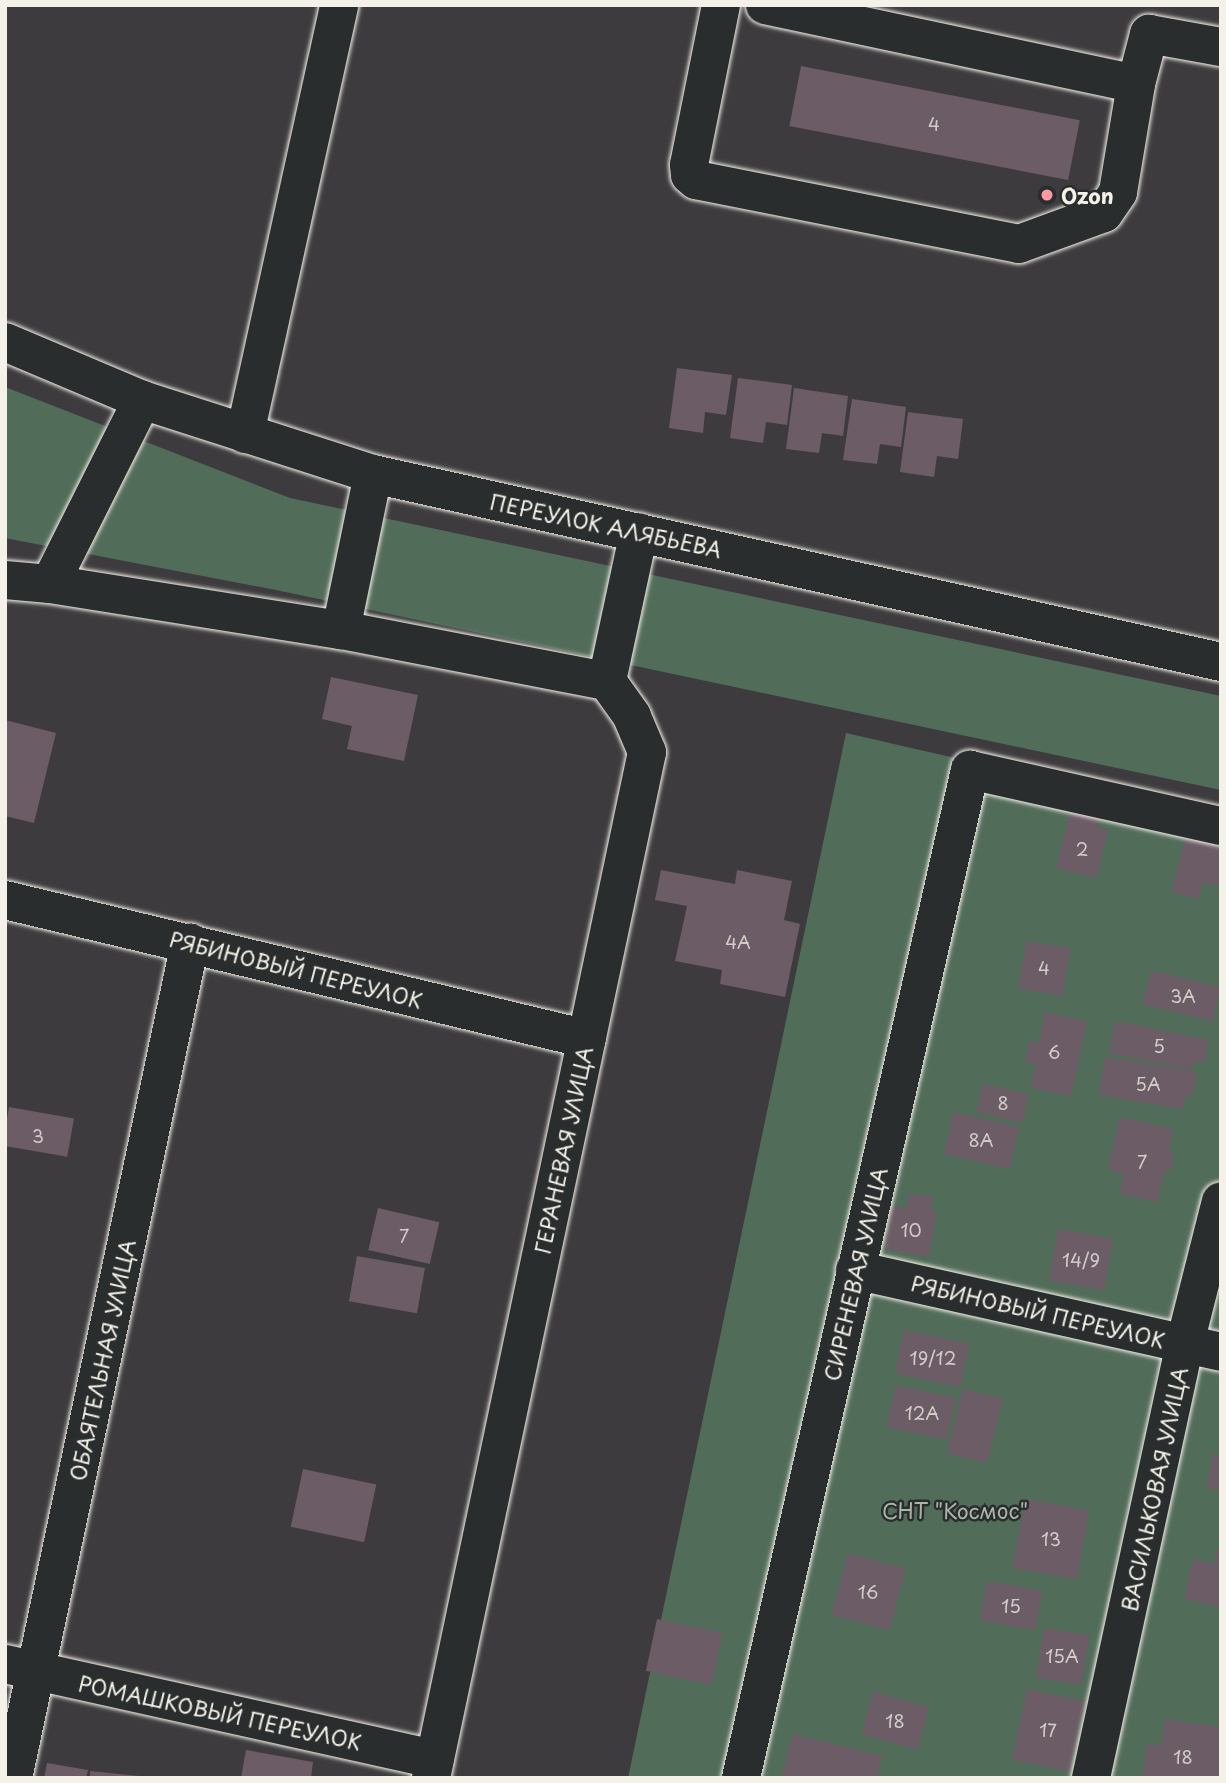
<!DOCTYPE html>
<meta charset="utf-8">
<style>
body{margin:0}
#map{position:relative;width:1226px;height:1783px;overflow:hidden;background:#3e3b3f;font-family:"Playpen Sans",sans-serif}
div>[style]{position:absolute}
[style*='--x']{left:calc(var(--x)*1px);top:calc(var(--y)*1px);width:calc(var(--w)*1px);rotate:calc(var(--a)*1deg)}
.green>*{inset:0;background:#526c5a}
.building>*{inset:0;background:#6c5c66;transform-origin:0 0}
.roads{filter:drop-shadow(0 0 2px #f4f1e8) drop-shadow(0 0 2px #f4f1e8)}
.minor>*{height:38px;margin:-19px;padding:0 19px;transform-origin:19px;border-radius:19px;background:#2a2d2e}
.major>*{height:38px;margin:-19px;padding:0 19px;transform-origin:19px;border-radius:19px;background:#2a2d2e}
.dots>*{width:19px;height:19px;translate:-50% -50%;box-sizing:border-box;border:4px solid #2a2d2e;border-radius:50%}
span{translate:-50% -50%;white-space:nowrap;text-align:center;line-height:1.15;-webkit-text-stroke:5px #2a2d2e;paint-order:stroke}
.number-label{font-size:18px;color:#d2ccc8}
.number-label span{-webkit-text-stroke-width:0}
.poi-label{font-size:21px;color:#f4f1e8;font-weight:700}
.left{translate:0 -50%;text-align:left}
.street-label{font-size:21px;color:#f4f1e8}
.park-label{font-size:21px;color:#abb5a8}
.frame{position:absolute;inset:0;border:7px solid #f4f1e8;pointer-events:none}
</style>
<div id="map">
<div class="green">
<div style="clip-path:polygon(5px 387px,290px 498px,1221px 696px,1221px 790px,276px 590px,5px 538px)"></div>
<div style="clip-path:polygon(846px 733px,1221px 819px,1221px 1778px,628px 1778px)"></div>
</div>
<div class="building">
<div style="left:801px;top:66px;width:284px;height:61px;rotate:11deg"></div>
<div style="clip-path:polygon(677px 368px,732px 375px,726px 415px,705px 412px,703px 433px,669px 428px)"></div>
<div style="clip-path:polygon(738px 378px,792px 385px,787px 425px,766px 422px,763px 443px,730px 438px)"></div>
<div style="clip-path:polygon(794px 388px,848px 396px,843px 436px,822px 433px,819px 453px,786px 449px)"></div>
<div style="clip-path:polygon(852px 399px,906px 407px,901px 447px,880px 444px,877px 464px,843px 460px)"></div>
<div style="clip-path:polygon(908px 412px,963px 419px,958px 459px,937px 456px,934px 477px,900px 472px)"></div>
<div style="clip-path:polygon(331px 677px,418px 695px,404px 761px,347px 749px,352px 726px,322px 719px)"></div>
<div style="clip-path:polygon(5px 720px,56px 733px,34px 823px,5px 816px)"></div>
<div style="clip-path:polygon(1073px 801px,1103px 808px,1098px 827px,1108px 830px,1096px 878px,1056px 868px)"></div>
<div style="clip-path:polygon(1185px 838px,1221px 846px,1221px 886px,1203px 882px,1199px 899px,1172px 892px)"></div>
<div style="clip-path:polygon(661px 870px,735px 884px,737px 870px,792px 881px,784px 920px,800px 924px,785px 997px,720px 984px,722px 970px,675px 961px,687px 906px,655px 900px)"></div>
<div style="left:1026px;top:941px;width:45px;height:48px;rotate:9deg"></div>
<div style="left:1151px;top:970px;width:72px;height:35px;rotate:14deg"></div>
<div style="clip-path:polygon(1045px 1012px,1087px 1021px,1071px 1096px,1031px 1088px,1036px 1064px,1025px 1062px,1030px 1041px,1039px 1043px)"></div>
<div style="clip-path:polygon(1115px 1021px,1209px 1040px,1204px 1063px,1194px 1061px,1192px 1070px,1109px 1053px)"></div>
<div style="clip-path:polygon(1105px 1057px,1197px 1072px,1193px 1095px,1185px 1097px,1183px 1109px,1099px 1095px)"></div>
<div style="left:983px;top:1084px;width:47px;height:29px;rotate:13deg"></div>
<div style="left:9px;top:1107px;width:66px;height:39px;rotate:10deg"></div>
<div style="left:954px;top:1112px;width:67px;height:43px;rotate:13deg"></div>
<div style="clip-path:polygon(1120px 1117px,1173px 1129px,1169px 1149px,1174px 1155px,1172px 1168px,1164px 1173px,1157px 1202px,1119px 1193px,1124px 1173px,1108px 1170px)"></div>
<div style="clip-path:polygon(909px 1193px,933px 1197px,931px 1210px,937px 1211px,929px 1257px,884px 1249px,892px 1206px,907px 1208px)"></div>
<div style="left:378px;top:1208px;width:63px;height:43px;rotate:13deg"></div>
<div style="left:1058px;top:1229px;width:56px;height:52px;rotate:10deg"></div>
<div style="left:357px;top:1256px;width:69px;height:46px;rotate:10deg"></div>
<div style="left:904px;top:1330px;width:67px;height:44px;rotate:12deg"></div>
<div style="left:896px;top:1385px;width:61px;height:43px;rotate:12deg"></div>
<div style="left:963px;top:1389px;width:41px;height:66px;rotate:14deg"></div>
<div style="clip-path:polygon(1213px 1454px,1221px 1455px,1221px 1491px,1207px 1488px)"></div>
<div style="left:303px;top:1469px;width:75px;height:59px;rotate:12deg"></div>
<div style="left:1025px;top:1499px;width:65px;height:70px;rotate:10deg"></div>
<div style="clip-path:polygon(1217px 1548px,1221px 1548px,1221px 1607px,1184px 1599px,1193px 1559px,1214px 1564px)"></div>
<div style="left:848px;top:1553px;width:60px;height:64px;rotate:15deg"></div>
<div style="left:987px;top:1581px;width:56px;height:40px;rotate:10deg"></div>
<div style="left:657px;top:1619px;width:67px;height:53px;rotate:12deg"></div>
<div style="left:1044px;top:1628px;width:46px;height:50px;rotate:9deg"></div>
<div style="left:1027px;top:1689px;width:59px;height:72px;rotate:12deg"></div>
<div style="left:873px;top:1692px;width:58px;height:44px;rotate:15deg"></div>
<div style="clip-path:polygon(1165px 1719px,1221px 1727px,1219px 1778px,1143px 1776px,1147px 1744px,1161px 1746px)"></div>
<div style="clip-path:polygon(793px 1734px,882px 1756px,877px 1778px,782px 1776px)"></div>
<div style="clip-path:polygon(246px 1750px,313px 1762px,311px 1778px,241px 1778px)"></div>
<div style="clip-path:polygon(47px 1763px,88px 1770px,86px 1778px,44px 1778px)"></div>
<div style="clip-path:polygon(90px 1771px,139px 1776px,139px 1778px,90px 1778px)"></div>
</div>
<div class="roads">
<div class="minor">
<div style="--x:721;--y:5;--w:163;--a:101.3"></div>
<div style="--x:689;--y:165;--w:10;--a:84"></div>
<div style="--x:690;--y:175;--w:8;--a:40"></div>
<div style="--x:696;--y:180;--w:329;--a:11.2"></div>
<div style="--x:1019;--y:244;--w:90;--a:-20"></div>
<div style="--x:1104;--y:213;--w:25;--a:-56"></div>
<div style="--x:1118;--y:192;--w:109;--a:-80.5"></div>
<div style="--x:1136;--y:84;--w:52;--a:-75.4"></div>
<div style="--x:1149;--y:34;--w:73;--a:10.2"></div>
<div style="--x:765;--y:5;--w:379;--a:12"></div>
<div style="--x:245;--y:434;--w:439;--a:-77.6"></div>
<div style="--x:5;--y:580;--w:45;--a:5.1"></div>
<div style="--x:50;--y:584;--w:295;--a:9"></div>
<div style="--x:341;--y:630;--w:271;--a:10.9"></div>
<div style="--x:50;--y:584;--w:206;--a:-63.4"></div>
<div style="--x:341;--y:630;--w:159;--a:-78.4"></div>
<div style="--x:5;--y:900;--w:598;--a:13.43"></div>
<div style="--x:855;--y:1270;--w:375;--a:12.6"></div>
<div style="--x:5;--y:1664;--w:440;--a:12.5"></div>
<div style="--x:13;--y:1778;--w:854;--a:-78.03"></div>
<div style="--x:431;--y:1778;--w:1048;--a:-78.11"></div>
<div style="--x:647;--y:752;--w:39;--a:-113"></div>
<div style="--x:632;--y:716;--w:43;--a:-125.5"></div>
<div style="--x:607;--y:681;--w:152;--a:-77.9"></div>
<div style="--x:741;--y:1778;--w:1034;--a:-77.2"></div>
<div style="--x:970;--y:770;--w:257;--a:12.6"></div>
<div style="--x:1091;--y:1778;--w:445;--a:-77.8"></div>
<div style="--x:1185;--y:1343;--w:146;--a:-75.8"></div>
</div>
<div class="major">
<div style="--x:5;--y:342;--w:149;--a:22.9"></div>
<div style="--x:142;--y:400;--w:243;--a:17.8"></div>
<div style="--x:373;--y:474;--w:869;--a:12.5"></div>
</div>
</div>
<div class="dots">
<div style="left:1047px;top:195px;background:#ff9aa2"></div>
</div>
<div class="number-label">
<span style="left:934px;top:124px">4</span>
<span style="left:1082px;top:849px">2</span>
<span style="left:738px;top:942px">4А</span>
<span style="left:1044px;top:968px">4</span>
<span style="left:1183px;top:996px">3А</span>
<span style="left:1159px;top:1046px">5</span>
<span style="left:1054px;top:1052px">6</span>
<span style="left:1148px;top:1084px">5А</span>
<span style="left:1003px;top:1103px">8</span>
<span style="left:38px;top:1136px">3</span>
<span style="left:981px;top:1140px">8А</span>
<span style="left:1142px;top:1162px">7</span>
<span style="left:911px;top:1230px">10</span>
<span style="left:404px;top:1236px">7</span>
<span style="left:1081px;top:1260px">14/9</span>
<span style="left:933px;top:1358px">19/12</span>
<span style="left:922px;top:1413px">12А</span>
<span style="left:1051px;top:1539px">13</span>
<span style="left:868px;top:1592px">16</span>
<span style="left:1011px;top:1606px">15</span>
<span style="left:1062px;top:1656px">15А</span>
<span style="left:895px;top:1721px">18</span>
<span style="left:1048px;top:1730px">17</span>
<span style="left:1183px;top:1757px">18</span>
</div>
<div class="poi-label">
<span class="left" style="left:1061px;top:195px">Ozon</span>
</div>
<div class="street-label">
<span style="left:606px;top:525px;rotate:12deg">ПЕРЕУЛОК АЛЯБЬЕВА</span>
<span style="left:296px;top:969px;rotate:14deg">РЯБИНОВЫЙ ПЕРЕУЛОК</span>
<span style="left:563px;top:1150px;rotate:-78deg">ГЕРАНЕВАЯ УЛИЦА</span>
<span style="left:855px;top:1274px;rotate:-77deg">СИРЕНЕВАЯ УЛИЦА</span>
<span style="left:1038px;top:1311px;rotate:13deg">РЯБИНОВЫЙ ПЕРЕУЛОК</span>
<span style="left:102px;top:1360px;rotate:-78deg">ОБАЯТЕЛЬНАЯ УЛИЦА</span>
<span style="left:1154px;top:1489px;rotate:-78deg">ВАСИЛЬКОВАЯ УЛИЦА</span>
<span style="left:220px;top:1712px;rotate:12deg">РОМАШКОВЫЙ ПЕРЕУЛОК</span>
</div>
<div class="park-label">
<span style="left:955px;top:1510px">СНТ "Космос"</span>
</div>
<div class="frame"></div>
</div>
